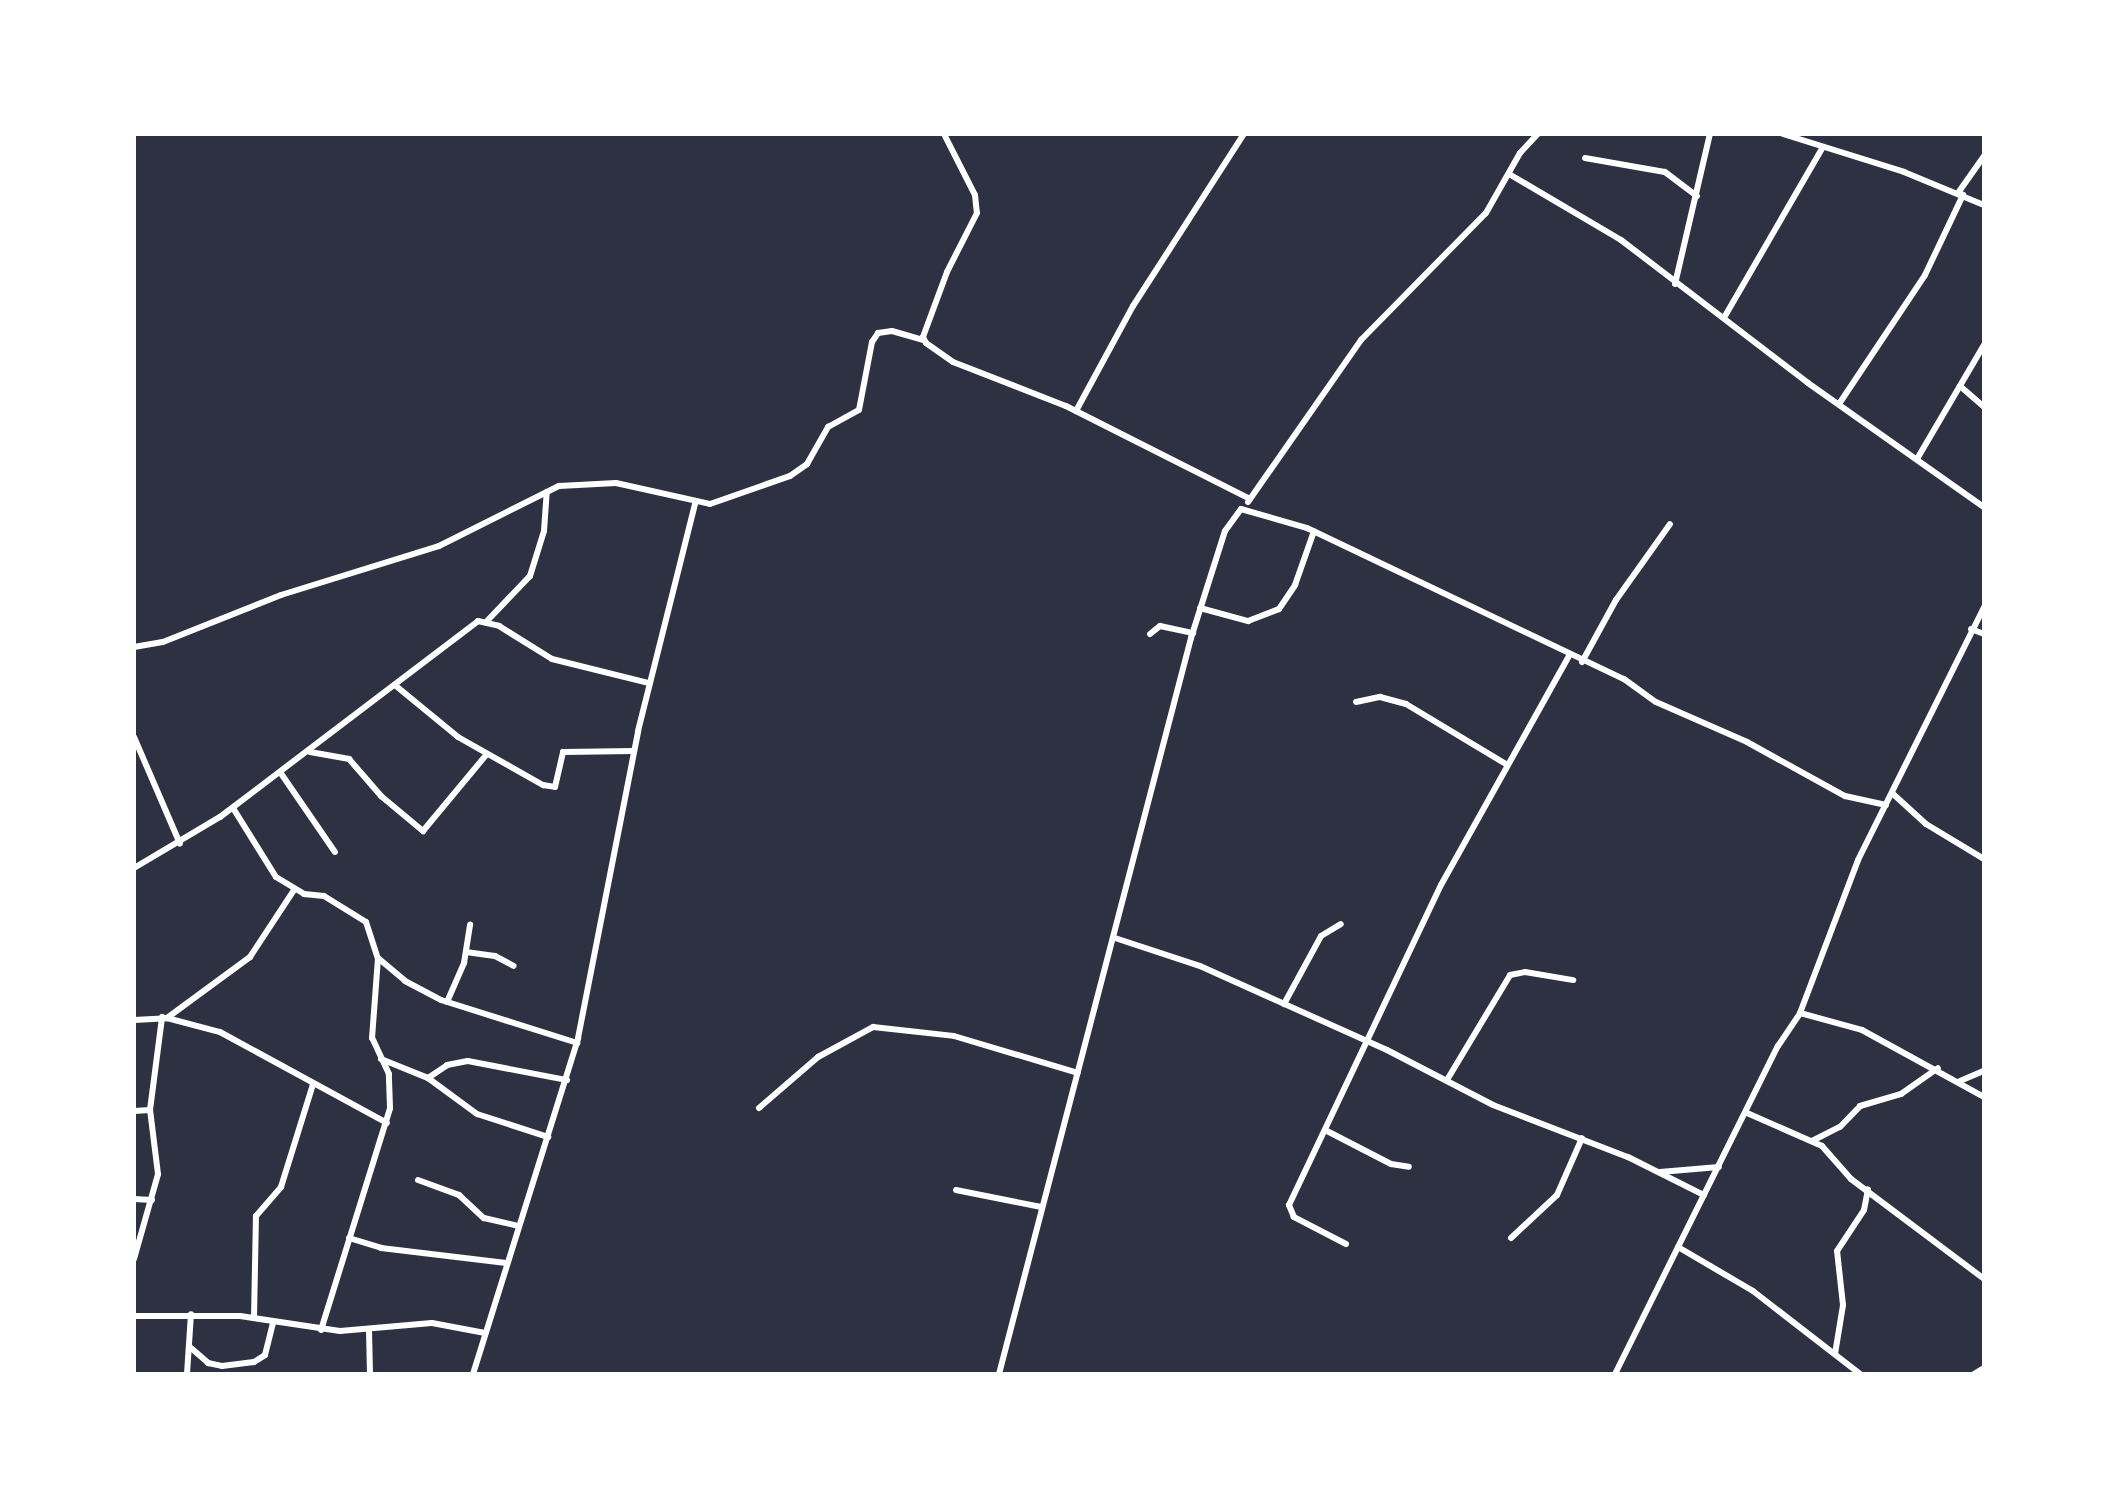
<!DOCTYPE html>
<style>
body{margin:0}
#map{position:relative;width:2118px;height:1508px;overflow:hidden;background:#2d3142;font-family:"Fira Sans",sans-serif}
div>[style]{position:absolute}
[style*='--x']{left:calc(var(--x)*1px);top:calc(var(--y)*1px);width:calc(var(--w)*1px);rotate:calc(var(--a)*1deg)}
.minor>*{height:6px;margin:-3px;padding:0 3px;transform-origin:3px;border-radius:3px;background:#fff}
span{translate:-50% -50%;white-space:nowrap;text-align:center;line-height:1.15;-webkit-text-stroke:6px #fff;paint-order:stroke}
.frame{position:absolute;inset:0;border:136px solid #fff;pointer-events:none}
</style>
<div id="map">
<div class="minor">
<div style="--x:944;--y:134;--w:68;--a:63.1"></div>
<div style="--x:975;--y:195;--w:18;--a:84"></div>
<div style="--x:977;--y:213;--w:66;--a:117"></div>
<div style="--x:947;--y:272;--w:69;--a:110.3"></div>
<div style="--x:923;--y:337;--w:7;--a:63"></div>
<div style="--x:926;--y:343;--w:33;--a:35"></div>
<div style="--x:953;--y:362;--w:121;--a:21.3"></div>
<div style="--x:1066;--y:406;--w:206;--a:26.8"></div>
<div style="--x:1783;--y:134;--w:127;--a:17.4"></div>
<div style="--x:1904;--y:172;--w:87;--a:22.4"></div>
<div style="--x:1585;--y:158;--w:81;--a:9.9"></div>
<div style="--x:1665;--y:172;--w:40;--a:37"></div>
<div style="--x:1509;--y:174;--w:130;--a:30.5"></div>
<div style="--x:1621;--y:240;--w:235;--a:37.4"></div>
<div style="--x:1808;--y:383;--w:215;--a:35.2"></div>
<div style="--x:1958;--y:193;--w:45;--a:-54.9"></div>
<div style="--x:1675;--y:284;--w:154;--a:-76.9"></div>
<div style="--x:1725;--y:316;--w:195;--a:-59.9"></div>
<div style="--x:1960;--y:386;--w:32;--a:41"></div>
<div style="--x:1839;--y:404;--w:155;--a:-56.3"></div>
<div style="--x:1925;--y:275;--w:89;--a:-64.6"></div>
<div style="--x:1076;--y:411;--w:119;--a:-61.5"></div>
<div style="--x:1133;--y:306;--w:205;--a:-57.2"></div>
<div style="--x:1917;--y:459;--w:132;--a:-59.6"></div>
<div style="--x:1248;--y:502;--w:198;--a:-55.1"></div>
<div style="--x:1361;--y:340;--w:178;--a:-45.5"></div>
<div style="--x:1486;--y:213;--w:69;--a:-60.5"></div>
<div style="--x:1520;--y:153;--w:26;--a:-47"></div>
<div style="--x:1200;--y:608;--w:50;--a:15.2"></div>
<div style="--x:1248;--y:621;--w:33;--a:-21"></div>
<div style="--x:1279;--y:609;--w:29;--a:-56"></div>
<div style="--x:1295;--y:585;--w:57;--a:-70.6"></div>
<div style="--x:487;--y:621;--w:62;--a:-46.3"></div>
<div style="--x:530;--y:576;--w:47;--a:-72.7"></div>
<div style="--x:544;--y:531;--w:39;--a:-86"></div>
<div style="--x:1971;--y:629;--w:14;--a:21"></div>
<div style="--x:1150;--y:634;--w:13;--a:-39"></div>
<div style="--x:1160;--y:626;--w:34;--a:12"></div>
<div style="--x:134;--y:647;--w:29;--a:-10"></div>
<div style="--x:163;--y:642;--w:127;--a:-21.7"></div>
<div style="--x:281;--y:595;--w:165;--a:-17.2"></div>
<div style="--x:439;--y:546;--w:134;--a:-26.6"></div>
<div style="--x:559;--y:486;--w:57;--a:-3"></div>
<div style="--x:616;--y:483;--w:96;--a:12.6"></div>
<div style="--x:710;--y:504;--w:85;--a:-19.3"></div>
<div style="--x:790;--y:476;--w:21;--a:-35"></div>
<div style="--x:807;--y:464;--w:43;--a:-60.4"></div>
<div style="--x:828;--y:427;--w:35;--a:-29"></div>
<div style="--x:859;--y:410;--w:69;--a:-79.2"></div>
<div style="--x:872;--y:342;--w:11;--a:-56"></div>
<div style="--x:878;--y:333;--w:14;--a:-8"></div>
<div style="--x:892;--y:331;--w:33;--a:16"></div>
<div style="--x:1582;--y:662;--w:71;--a:-61.3"></div>
<div style="--x:1616;--y:600;--w:93;--a:-54.6"></div>
<div style="--x:396;--y:686;--w:80;--a:39.4"></div>
<div style="--x:458;--y:737;--w:98;--a:29.5"></div>
<div style="--x:543;--y:785;--w:12;--a:9"></div>
<div style="--x:555;--y:787;--w:36;--a:-77"></div>
<div style="--x:563;--y:752;--w:71;--a:-0.8"></div>
<div style="--x:1356;--y:702;--w:25;--a:-12"></div>
<div style="--x:1380;--y:697;--w:27;--a:15"></div>
<div style="--x:1406;--y:704;--w:117;--a:31"></div>
<div style="--x:134;--y:737;--w:116;--a:66.7"></div>
<div style="--x:310;--y:752;--w:40;--a:10"></div>
<div style="--x:349;--y:759;--w:49;--a:49.1"></div>
<div style="--x:381;--y:796;--w:55;--a:39.8"></div>
<div style="--x:423;--y:831;--w:99;--a:-50.3"></div>
<div style="--x:280;--y:772;--w:97;--a:55.5"></div>
<div style="--x:1892;--y:793;--w:46;--a:42.4"></div>
<div style="--x:1926;--y:824;--w:68;--a:31.1"></div>
<div style="--x:233;--y:808;--w:81;--a:58.1"></div>
<div style="--x:276;--y:877;--w:33;--a:31"></div>
<div style="--x:304;--y:894;--w:20;--a:6"></div>
<div style="--x:324;--y:896;--w:49;--a:31.8"></div>
<div style="--x:366;--y:922;--w:38;--a:72"></div>
<div style="--x:378;--y:958;--w:35;--a:40"></div>
<div style="--x:405;--y:981;--w:41;--a:27.8"></div>
<div style="--x:441;--y:1000;--w:143;--a:17.5"></div>
<div style="--x:134;--y:868;--w:100;--a:-30.7"></div>
<div style="--x:220;--y:817;--w:324;--a:-37.2"></div>
<div style="--x:478;--y:621;--w:22;--a:13"></div>
<div style="--x:499;--y:626;--w:62;--a:31.9"></div>
<div style="--x:552;--y:659;--w:99;--a:14"></div>
<div style="--x:1115;--y:938;--w:89;--a:18.2"></div>
<div style="--x:1200;--y:966;--w:205;--a:24.2"></div>
<div style="--x:1387;--y:1050;--w:119;--a:27.4"></div>
<div style="--x:1493;--y:1105;--w:145;--a:21.1"></div>
<div style="--x:1628;--y:1157;--w:85;--a:26.6"></div>
<div style="--x:466;--y:952;--w:29;--a:8"></div>
<div style="--x:495;--y:956;--w:21;--a:28"></div>
<div style="--x:447;--y:1002;--w:43;--a:-66.4"></div>
<div style="--x:464;--y:963;--w:39;--a:-81"></div>
<div style="--x:1284;--y:1004;--w:77;--a:-61.4"></div>
<div style="--x:1321;--y:936;--w:23;--a:-31"></div>
<div style="--x:1800;--y:1013;--w:64;--a:15.3"></div>
<div style="--x:1862;--y:1030;--w:139;--a:28.8"></div>
<div style="--x:167;--y:1018;--w:103;--a:-36.3"></div>
<div style="--x:250;--y:957;--w:80;--a:-56.7"></div>
<div style="--x:134;--y:1020;--w:33;--a:-3"></div>
<div style="--x:167;--y:1018;--w:55;--a:14.8"></div>
<div style="--x:220;--y:1032;--w:190;--a:28.6"></div>
<div style="--x:381;--y:1059;--w:51;--a:22"></div>
<div style="--x:428;--y:1078;--w:61;--a:36.3"></div>
<div style="--x:477;--y:1114;--w:75;--a:17.9"></div>
<div style="--x:428;--y:1078;--w:23;--a:-34"></div>
<div style="--x:447;--y:1065;--w:21;--a:-11"></div>
<div style="--x:468;--y:1061;--w:101;--a:10.9"></div>
<div style="--x:1447;--y:1080;--w:122;--a:-59"></div>
<div style="--x:1510;--y:975;--w:15;--a:-11"></div>
<div style="--x:1525;--y:972;--w:49;--a:9.5"></div>
<div style="--x:1960;--y:1081;--w:26;--a:-23"></div>
<div style="--x:759;--y:1108;--w:78;--a:-40.8"></div>
<div style="--x:818;--y:1057;--w:63;--a:-28.6"></div>
<div style="--x:873;--y:1027;--w:81;--a:6.3"></div>
<div style="--x:954;--y:1036;--w:129;--a:16.6"></div>
<div style="--x:134;--y:1111;--w:16;--a:-4"></div>
<div style="--x:1747;--y:1113;--w:82;--a:23.7"></div>
<div style="--x:1822;--y:1146;--w:44;--a:48.7"></div>
<div style="--x:1851;--y:1179;--w:166;--a:36.9"></div>
<div style="--x:1327;--y:1131;--w:72;--a:27.3"></div>
<div style="--x:1391;--y:1164;--w:18;--a:9"></div>
<div style="--x:1812;--y:1141;--w:31;--a:-27"></div>
<div style="--x:1840;--y:1127;--w:29;--a:-46"></div>
<div style="--x:1860;--y:1106;--w:43;--a:-16.3"></div>
<div style="--x:1901;--y:1094;--w:45;--a:-35.1"></div>
<div style="--x:1660;--y:1172;--w:59;--a:-4.8"></div>
<div style="--x:418;--y:1180;--w:44;--a:20.1"></div>
<div style="--x:459;--y:1195;--w:34;--a:43"></div>
<div style="--x:484;--y:1218;--w:35;--a:13"></div>
<div style="--x:956;--y:1190;--w:87;--a:11.3"></div>
<div style="--x:134;--y:1199;--w:18;--a:3"></div>
<div style="--x:349;--y:1238;--w:34;--a:17"></div>
<div style="--x:381;--y:1248;--w:126;--a:6.8"></div>
<div style="--x:1511;--y:1238;--w:63;--a:-43.1"></div>
<div style="--x:1557;--y:1195;--w:62;--a:-66.3"></div>
<div style="--x:1346;--y:1244;--w:59;--a:-152.6"></div>
<div style="--x:1294;--y:1217;--w:13;--a:-113"></div>
<div style="--x:1289;--y:1205;--w:354;--a:-64.6"></div>
<div style="--x:1441;--y:885;--w:262;--a:-60.8"></div>
<div style="--x:1678;--y:1247;--w:87;--a:30.4"></div>
<div style="--x:1753;--y:1291;--w:135;--a:37.8"></div>
<div style="--x:134;--y:1259;--w:88;--a:-74.2"></div>
<div style="--x:158;--y:1174;--w:64;--a:-97.1"></div>
<div style="--x:150;--y:1110;--w:94;--a:-82.6"></div>
<div style="--x:134;--y:1316;--w:106;--a:0"></div>
<div style="--x:240;--y:1316;--w:101;--a:8.5"></div>
<div style="--x:340;--y:1331;--w:92;--a:-5"></div>
<div style="--x:432;--y:1323;--w:54;--a:10.7"></div>
<div style="--x:254;--y:1318;--w:102;--a:-88.9"></div>
<div style="--x:256;--y:1216;--w:38;--a:-49"></div>
<div style="--x:281;--y:1187;--w:108;--a:-72.7"></div>
<div style="--x:321;--y:1330;--w:232;--a:-72.7"></div>
<div style="--x:390;--y:1108;--w:34;--a:-92"></div>
<div style="--x:389;--y:1074;--w:40;--a:-115"></div>
<div style="--x:372;--y:1038;--w:80;--a:-85.7"></div>
<div style="--x:369;--y:1330;--w:44;--a:88.7"></div>
<div style="--x:191;--y:1348;--w:23;--a:41"></div>
<div style="--x:208;--y:1363;--w:14;--a:12"></div>
<div style="--x:222;--y:1366;--w:32;--a:-7"></div>
<div style="--x:254;--y:1362;--w:13;--a:-32"></div>
<div style="--x:265;--y:1355;--w:34;--a:-76"></div>
<div style="--x:1835;--y:1354;--w:50;--a:-80.7"></div>
<div style="--x:1843;--y:1305;--w:54;--a:-96.3"></div>
<div style="--x:1837;--y:1251;--w:49;--a:-56.6"></div>
<div style="--x:1864;--y:1210;--w:21;--a:-79"></div>
<div style="--x:187;--y:1374;--w:60;--a:-86.2"></div>
<div style="--x:473;--y:1374;--w:352;--a:-72.6"></div>
<div style="--x:578;--y:1038;--w:313;--a:-78.9"></div>
<div style="--x:638;--y:731;--w:234;--a:-75.9"></div>
<div style="--x:999;--y:1374;--w:761;--a:-75.38"></div>
<div style="--x:1191;--y:638;--w:112;--a:-72.4"></div>
<div style="--x:1225;--y:531;--w:27;--a:-54"></div>
<div style="--x:1241;--y:509;--w:69;--a:16.1"></div>
<div style="--x:1307;--y:528;--w:351;--a:25.5"></div>
<div style="--x:1624;--y:679;--w:39;--a:36"></div>
<div style="--x:1656;--y:702;--w:99;--a:23.7"></div>
<div style="--x:1747;--y:742;--w:112;--a:28.9"></div>
<div style="--x:1845;--y:796;--w:42;--a:12.4"></div>
<div style="--x:1615;--y:1374;--w:366;--a:-63.6"></div>
<div style="--x:1778;--y:1046;--w:40;--a:-56"></div>
<div style="--x:1800;--y:1013;--w:164;--a:-69.2"></div>
<div style="--x:1858;--y:860;--w:283;--a:-63.5"></div>
<div style="--x:1974;--y:1374;--w:12;--a:-31"></div>
</div>
<div class="frame"></div>
</div>
